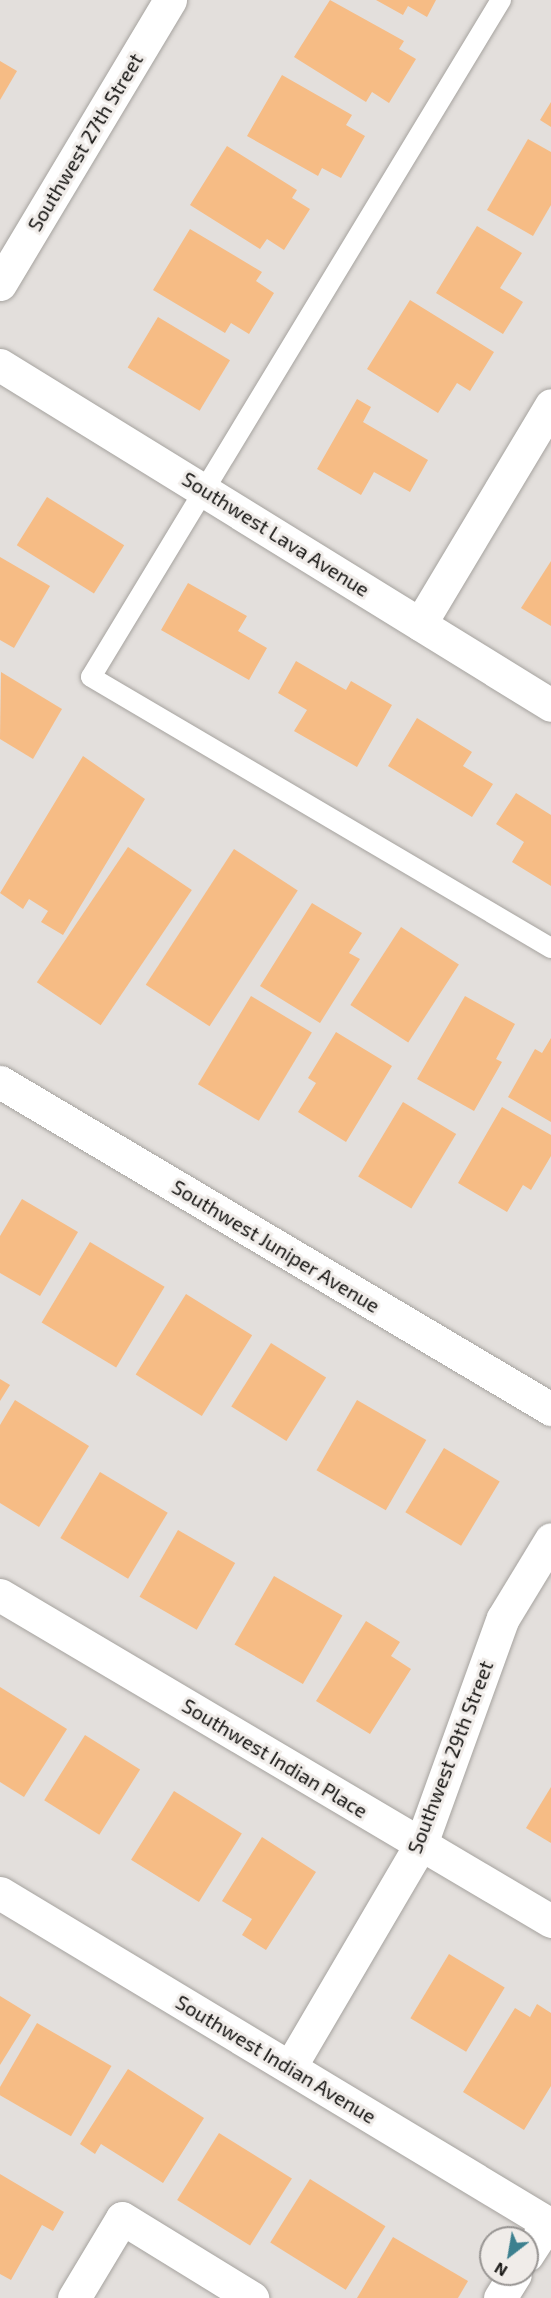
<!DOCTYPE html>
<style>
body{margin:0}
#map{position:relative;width:551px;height:2298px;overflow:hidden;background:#e3dfdc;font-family:"Exo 2",sans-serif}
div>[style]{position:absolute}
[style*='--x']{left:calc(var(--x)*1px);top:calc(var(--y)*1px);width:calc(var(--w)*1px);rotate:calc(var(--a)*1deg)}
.building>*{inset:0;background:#f6bc85;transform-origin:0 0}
.roads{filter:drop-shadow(0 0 2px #a6a39f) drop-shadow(0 0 2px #a6a39f)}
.service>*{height:20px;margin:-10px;padding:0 10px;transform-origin:10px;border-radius:10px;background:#fff}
.minor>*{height:33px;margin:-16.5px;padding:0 16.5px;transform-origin:16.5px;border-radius:16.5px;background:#fff}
.secondary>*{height:33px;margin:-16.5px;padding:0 16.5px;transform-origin:16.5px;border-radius:16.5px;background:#fff}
span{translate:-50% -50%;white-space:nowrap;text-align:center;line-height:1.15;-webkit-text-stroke:6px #f0ece9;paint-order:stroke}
.street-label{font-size:20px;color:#141311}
.north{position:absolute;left:479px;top:2226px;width:60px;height:60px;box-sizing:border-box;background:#f0ece9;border:2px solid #989593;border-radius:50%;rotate:211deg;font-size:16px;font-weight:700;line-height:24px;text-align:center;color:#141311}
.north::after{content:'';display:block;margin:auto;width:21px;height:27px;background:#3c808f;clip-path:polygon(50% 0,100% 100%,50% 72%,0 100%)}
</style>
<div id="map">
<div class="building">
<div style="clip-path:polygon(330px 0,404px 41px,399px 49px,416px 59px,389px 103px,372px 92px,366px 102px,294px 57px)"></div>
<div style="clip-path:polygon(376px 0,436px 0,427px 17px,408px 6px,403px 15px)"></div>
<div style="clip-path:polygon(0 61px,17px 71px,0 100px)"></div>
<div style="clip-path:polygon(282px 75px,352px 115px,346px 125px,365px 136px,341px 178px,322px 168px,318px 176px,247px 136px)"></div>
<div style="clip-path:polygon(551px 102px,551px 127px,540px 120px)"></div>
<div style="clip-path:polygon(528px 139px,551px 152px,551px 205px,533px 236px,487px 210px)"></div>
<div style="clip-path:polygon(227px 146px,297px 190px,292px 198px,310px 209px,284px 250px,267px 239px,260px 249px,190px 205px)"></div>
<div style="clip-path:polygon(477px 226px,522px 253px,500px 288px,523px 302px,503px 334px,436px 293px)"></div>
<div style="clip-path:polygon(190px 229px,262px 272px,256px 281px,274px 293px,249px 334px,231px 323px,225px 333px,153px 290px)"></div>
<div style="clip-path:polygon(410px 300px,494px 352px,470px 391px,457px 383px,438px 413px,367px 369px)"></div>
<div style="left:158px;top:317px;width:84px;height:59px;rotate:31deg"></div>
<div style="clip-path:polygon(357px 399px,371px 407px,363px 422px,428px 460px,410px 492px,374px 472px,361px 495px,317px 469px)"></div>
<div style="left:47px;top:497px;width:91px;height:57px;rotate:32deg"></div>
<div style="clip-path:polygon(0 557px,50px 586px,14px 648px,0 640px)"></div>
<div style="clip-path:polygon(551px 561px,551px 626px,521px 608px)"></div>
<div style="clip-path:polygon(188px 583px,247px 616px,238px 631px,267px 648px,249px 680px,161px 630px)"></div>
<div style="clip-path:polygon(296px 661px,346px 690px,351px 681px,392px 705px,357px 767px,294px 731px,307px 710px,278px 693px)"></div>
<div style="clip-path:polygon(1px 672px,62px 709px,33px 759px,0 739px)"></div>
<div style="clip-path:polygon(417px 718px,472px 752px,463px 766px,493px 784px,472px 817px,388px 766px)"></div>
<div style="clip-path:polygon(83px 756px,145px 799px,63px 935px,41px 922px,48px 911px,29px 899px,23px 909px,0 893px)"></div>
<div style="clip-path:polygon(516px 793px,551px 815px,551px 886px,512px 862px,524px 842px,496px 824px)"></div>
<div style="left:128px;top:847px;width:77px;height:163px;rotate:34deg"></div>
<div style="left:234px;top:849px;width:76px;height:162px;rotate:33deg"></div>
<div style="clip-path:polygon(312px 903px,362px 933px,349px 953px,360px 959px,320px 1023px,260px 986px)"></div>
<div style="left:401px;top:927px;width:69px;height:93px;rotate:33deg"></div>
<div style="left:251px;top:996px;width:71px;height:103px;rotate:31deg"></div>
<div style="clip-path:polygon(465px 996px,515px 1024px,496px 1059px,502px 1062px,474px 1111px,417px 1079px)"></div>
<div style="clip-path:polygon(336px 1032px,392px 1066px,346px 1142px,298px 1112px,316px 1083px,308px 1078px)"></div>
<div style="clip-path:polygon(551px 1038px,551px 1122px,508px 1097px,535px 1049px,542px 1053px)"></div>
<div style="left:403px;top:1102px;width:62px;height:87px;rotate:31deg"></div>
<div style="clip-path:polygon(502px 1107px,551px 1135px,551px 1156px,531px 1190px,523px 1185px,507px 1212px,458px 1183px)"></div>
<div style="clip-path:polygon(22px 1199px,78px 1232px,40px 1296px,0 1273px,0 1236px)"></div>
<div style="left:90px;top:1242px;width:87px;height:94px;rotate:31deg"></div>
<div style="left:186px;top:1294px;width:78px;height:95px;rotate:32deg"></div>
<div style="left:271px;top:1343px;width:65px;height:75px;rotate:32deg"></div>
<div style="clip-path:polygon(0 1379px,10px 1385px,0 1401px)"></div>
<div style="clip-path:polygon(15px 1400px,89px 1446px,39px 1527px,0 1503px,0 1425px)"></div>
<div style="left:357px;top:1400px;width:80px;height:81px;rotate:30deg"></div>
<div style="left:444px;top:1448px;width:65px;height:75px;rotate:31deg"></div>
<div style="left:100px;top:1472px;width:79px;height:77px;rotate:31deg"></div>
<div style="left:178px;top:1530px;width:66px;height:77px;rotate:30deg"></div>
<div style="left:274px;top:1576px;width:79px;height:79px;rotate:30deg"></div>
<div style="clip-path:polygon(366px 1621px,400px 1642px,391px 1656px,411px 1669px,370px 1734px,316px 1701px)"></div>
<div style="clip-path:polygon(0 1687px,67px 1729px,24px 1797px,0 1782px)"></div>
<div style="left:85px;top:1735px;width:65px;height:77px;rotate:32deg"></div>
<div style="clip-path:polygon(551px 1787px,551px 1843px,526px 1828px)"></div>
<div style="left:174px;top:1791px;width:80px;height:81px;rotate:32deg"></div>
<div style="clip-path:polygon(262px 1837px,316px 1872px,266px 1950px,242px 1935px,252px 1919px,222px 1901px)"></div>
<div style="left:449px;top:1954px;width:65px;height:75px;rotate:31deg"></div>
<div style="clip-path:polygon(0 1996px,31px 2015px,0 2065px)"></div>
<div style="clip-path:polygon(537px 2004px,551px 2013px,551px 2086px,524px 2130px,463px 2092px,515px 2008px,530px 2017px)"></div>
<div style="left:37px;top:2023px;width:86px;height:81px;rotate:30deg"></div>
<div style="clip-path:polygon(128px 2069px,204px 2118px,163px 2183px,101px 2144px,95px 2154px,80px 2144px)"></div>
<div style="left:219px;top:2133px;width:86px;height:79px;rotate:32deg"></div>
<div style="clip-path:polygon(0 2174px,64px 2212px,53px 2231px,42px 2225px,11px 2280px,0 2274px)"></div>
<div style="left:310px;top:2179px;width:89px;height:75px;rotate:32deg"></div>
<div style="clip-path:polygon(393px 2237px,468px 2281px,458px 2298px,357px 2298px)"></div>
</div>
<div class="roads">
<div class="service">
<div style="--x:501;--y:0;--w:791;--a:121.2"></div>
<div style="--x:91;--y:677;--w:534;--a:30.5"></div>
</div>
<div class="minor">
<div style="--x:0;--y:365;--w:647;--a:31.68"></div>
<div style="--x:420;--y:624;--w:255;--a:-59.1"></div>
<div style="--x:0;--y:1082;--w:641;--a:30.69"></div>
<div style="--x:0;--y:1595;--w:640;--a:30.61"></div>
<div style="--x:0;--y:1893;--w:643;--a:31.07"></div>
<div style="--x:290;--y:2067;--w:259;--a:-59.6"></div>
<div style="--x:421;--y:1844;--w:240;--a:-70.1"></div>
<div style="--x:503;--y:1618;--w:92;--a:-58.7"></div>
<div style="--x:527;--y:2255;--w:38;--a:-57"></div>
<div style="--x:74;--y:2298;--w:93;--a:-59"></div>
<div style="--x:122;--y:2218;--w:153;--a:31.6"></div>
<div style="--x:500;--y:2298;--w:28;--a:-58"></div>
</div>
<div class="secondary">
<div style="--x:0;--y:284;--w:331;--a:-59.1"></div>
</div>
</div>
<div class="street-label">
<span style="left:85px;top:142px;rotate:-59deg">Southwest 27th Street</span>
<span style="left:276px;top:534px;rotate:32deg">Southwest Lava Avenue</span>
<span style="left:276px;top:1246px;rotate:31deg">Southwest Juniper Avenue</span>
<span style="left:450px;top:1757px;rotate:-69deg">Southwest 29th Street</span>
<span style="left:275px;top:1758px;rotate:31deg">Southwest Indian Place</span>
<span style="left:276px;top:2059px;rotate:31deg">Southwest Indian Avenue</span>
</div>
<div class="north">N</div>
</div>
